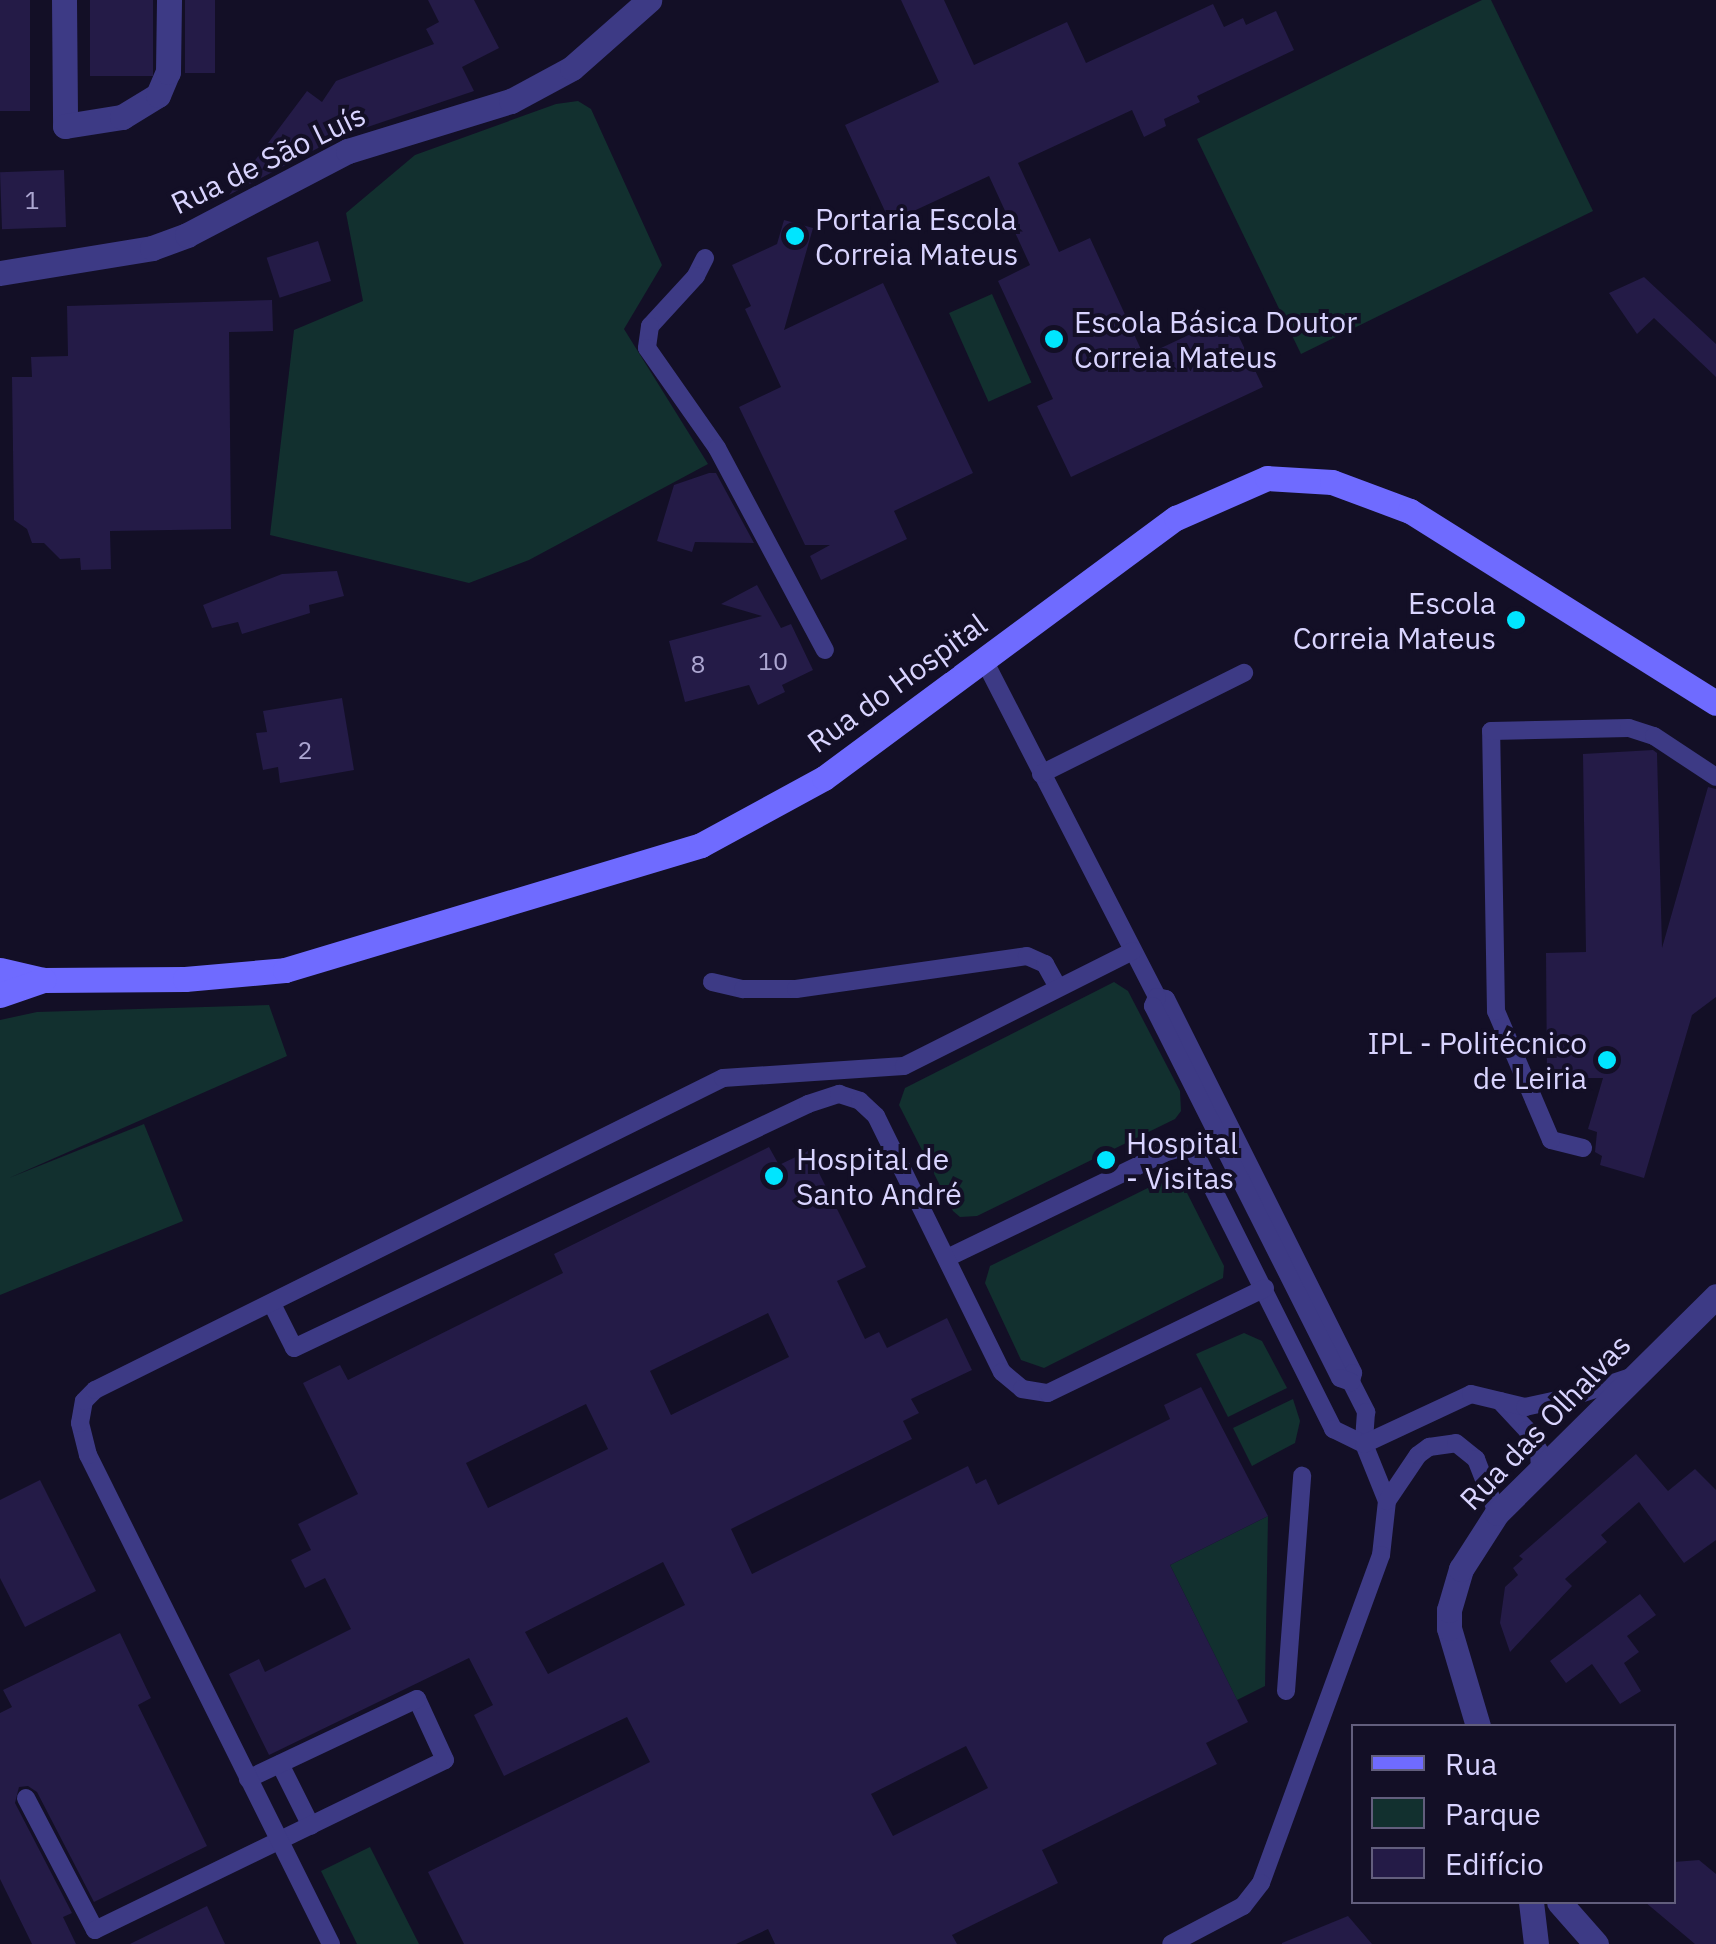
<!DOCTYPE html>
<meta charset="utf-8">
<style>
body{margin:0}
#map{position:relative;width:1716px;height:1944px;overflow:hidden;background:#130f26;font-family:"IBM Plex Sans",sans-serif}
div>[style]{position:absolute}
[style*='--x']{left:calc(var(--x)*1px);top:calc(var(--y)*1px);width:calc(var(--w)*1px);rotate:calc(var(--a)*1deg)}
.green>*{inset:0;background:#12302f;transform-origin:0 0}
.building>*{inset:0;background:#241b47;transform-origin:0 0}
.service>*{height:18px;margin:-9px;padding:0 9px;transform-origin:9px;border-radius:9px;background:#3d3a85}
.minor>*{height:25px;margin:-12.5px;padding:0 12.5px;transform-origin:12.5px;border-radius:12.5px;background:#3d3a85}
.secondary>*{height:25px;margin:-12.5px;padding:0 12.5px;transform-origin:12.5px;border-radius:12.5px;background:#6f6bff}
.dots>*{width:28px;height:28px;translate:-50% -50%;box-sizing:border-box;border:5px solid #130f26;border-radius:50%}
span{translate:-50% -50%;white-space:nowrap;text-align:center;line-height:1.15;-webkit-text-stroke:8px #130f26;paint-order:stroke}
.number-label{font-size:25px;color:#aca6d1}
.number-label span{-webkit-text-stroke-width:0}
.street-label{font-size:30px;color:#d9d4ff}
.poi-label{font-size:30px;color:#d9d4ff}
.left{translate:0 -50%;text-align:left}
.right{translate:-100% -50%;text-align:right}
.legend{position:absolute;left:1351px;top:1724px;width:325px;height:180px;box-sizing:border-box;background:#130f26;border:2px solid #625e7d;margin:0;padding:12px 18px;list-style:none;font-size:30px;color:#d9d4ff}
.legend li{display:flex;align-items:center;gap:20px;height:50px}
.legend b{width:50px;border:2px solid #625e7d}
</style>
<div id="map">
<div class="green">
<div style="clip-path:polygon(1482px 0,1491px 0,1593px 211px,1301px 354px,1197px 139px)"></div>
<div style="clip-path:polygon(578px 101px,591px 109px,662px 265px,624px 329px,708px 464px,529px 560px,469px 583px,270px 535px,294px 330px,363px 301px,346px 213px,415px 155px,556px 104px)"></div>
<div style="left:992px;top:294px;width:97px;height:47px;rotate:66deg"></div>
<div style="clip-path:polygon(1114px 982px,1128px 991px,1180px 1091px,1181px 1111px,1175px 1119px,977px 1216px,960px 1217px,953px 1211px,899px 1105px,905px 1088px)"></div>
<div style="clip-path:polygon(269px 1005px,287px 1056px,9px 1178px,144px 1124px,183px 1221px,0 1295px,0 1020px,37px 1012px)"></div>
<div style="clip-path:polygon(1170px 1177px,1182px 1183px,1224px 1266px,1223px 1278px,1044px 1368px,1021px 1360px,985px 1283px,990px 1266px)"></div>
<div style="clip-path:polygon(1244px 1333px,1262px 1341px,1287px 1388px,1228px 1417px,1196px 1354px)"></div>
<div style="clip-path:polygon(1293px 1399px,1300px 1421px,1295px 1443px,1252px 1466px,1233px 1428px)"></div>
<div style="clip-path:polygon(1268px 1516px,1265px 1686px,1237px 1700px,1170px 1565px)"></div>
<div style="clip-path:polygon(370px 1847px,419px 1944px,357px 1944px,321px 1871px)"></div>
</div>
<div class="building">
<div style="left:0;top:0;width:30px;height:111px"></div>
<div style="left:90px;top:0;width:63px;height:76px"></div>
<div style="left:185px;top:0;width:30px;height:73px"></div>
<div style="clip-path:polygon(428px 0,474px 0,499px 48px,462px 67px,474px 91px,341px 136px,229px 195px,307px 91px,322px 102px,336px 81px,434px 44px,426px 29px,439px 22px)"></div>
<div style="clip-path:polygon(901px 0,944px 0,974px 65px,1067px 22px,1086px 63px,1213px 4px,1224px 27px,1243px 18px,1246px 25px,1276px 11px,1294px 50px,1197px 96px,1200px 102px,1164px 119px,1166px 126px,1144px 137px,1132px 110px,1018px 163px,1059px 252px,1090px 238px,1144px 356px,1229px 316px,1263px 387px,1071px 477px,1037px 406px,1053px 399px,998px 281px,1030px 265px,989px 176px,890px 222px,845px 125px,939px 82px)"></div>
<div style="left:64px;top:170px;width:57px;height:64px;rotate:88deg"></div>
<div style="clip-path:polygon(784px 220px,813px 228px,784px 330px,883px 283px,973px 473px,894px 511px,907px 539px,821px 580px,810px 556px,830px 545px,805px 545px,739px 407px,781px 387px,745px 309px,751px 306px,732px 265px,777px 244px)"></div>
<div style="left:318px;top:241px;width:42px;height:54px;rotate:72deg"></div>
<div style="clip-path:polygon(1644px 277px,1716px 344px,1716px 377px,1654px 318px,1637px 334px,1609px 293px)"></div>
<div style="clip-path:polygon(272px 300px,273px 331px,229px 332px,231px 529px,110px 531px,111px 569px,81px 570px,80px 558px,60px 559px,44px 543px,32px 543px,27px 529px,14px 520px,12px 377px,32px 377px,31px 357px,68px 356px,67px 306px)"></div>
<div style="clip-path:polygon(709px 473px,716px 473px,754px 543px,695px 542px,692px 552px,657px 541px,674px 485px)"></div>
<div style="clip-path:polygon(337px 571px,344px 596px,309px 605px,310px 613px,242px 634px,238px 622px,212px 628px,203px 605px,282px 574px)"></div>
<div style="clip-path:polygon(757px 585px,781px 628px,791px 624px,813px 670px,782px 685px,785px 692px,758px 705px,749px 685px,685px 702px,669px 641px,762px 616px,721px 604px)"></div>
<div style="clip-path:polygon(342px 698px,354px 770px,280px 783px,278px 767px,263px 770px,256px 733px,267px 732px,263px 711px)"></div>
<div style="clip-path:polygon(1653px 750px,1657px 753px,1662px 948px,1708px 787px,1716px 789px,1716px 997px,1692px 1015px,1644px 1178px,1600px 1165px,1602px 1156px,1595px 1152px,1597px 1132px,1588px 1129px,1603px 1078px,1547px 1078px,1546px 953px,1586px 952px,1583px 754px)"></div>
<div style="clip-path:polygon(evenodd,769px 1147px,779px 1165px,808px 1151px,866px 1267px,837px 1281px,865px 1339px,879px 1332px,887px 1348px,947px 1318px,972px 1370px,911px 1399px,919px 1413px,903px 1421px,912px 1439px,731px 1529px,752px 1574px,968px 1466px,976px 1484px,986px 1479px,998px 1505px,1170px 1419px,1164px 1405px,1201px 1387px,1268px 1516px,1170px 1565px,1248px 1722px,1206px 1743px,1217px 1764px,1042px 1850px,1058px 1883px,952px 1935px,957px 1944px,775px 1944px,768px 1929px,736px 1944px,464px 1944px,428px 1872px,650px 1762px,627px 1717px,504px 1776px,474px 1715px,493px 1705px,469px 1658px,269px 1755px,229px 1674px,259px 1659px,265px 1672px,351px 1629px,325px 1578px,305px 1588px,291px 1560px,311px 1550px,298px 1524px,358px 1494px,303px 1383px,340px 1365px,348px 1380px,563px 1273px,554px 1254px,769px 1147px,768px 1313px,789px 1357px,671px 1415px,650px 1371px,768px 1313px,769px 1147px,586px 1404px,608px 1449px,488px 1508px,466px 1463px,586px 1404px,769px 1147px,663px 1562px,685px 1605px,548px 1674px,525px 1632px,663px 1562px,769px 1147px,966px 1746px,988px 1788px,893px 1836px,871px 1794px,966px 1746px)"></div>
<div style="clip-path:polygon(1636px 1454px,1668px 1491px,1695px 1469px,1716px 1490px,1716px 1540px,1684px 1563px,1639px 1502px,1601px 1535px,1607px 1542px,1565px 1579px,1572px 1586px,1510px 1652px,1500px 1623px,1505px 1587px,1518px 1575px,1513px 1568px,1523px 1559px,1519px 1556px)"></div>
<div style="clip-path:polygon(40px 1480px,96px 1591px,25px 1627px,0 1578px,0 1500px)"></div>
<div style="clip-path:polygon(1640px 1594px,1656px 1615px,1627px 1636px,1639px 1652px,1624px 1663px,1641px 1691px,1620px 1704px,1592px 1664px,1566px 1683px,1550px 1661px)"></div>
<div style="clip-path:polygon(120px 1633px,151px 1698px,138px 1705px,207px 1846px,94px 1902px,37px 1792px,28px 1786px,19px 1787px,15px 1803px,72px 1913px,63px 1917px,76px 1944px,32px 1944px,0 1879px,0 1713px,12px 1707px,3px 1690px)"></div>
<div style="clip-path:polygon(1699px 1860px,1716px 1874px,1716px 1944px,1695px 1944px,1645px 1902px,1674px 1902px,1674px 1862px)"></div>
<div style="clip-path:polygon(207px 1906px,225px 1944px,130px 1944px)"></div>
<div style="clip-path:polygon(1348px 1916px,1372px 1944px,1282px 1944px,1282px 1943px)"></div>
</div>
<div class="service">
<div style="--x:705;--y:258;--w:20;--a:117"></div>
<div style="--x:696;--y:276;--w:68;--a:132.6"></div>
<div style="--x:650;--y:326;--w:22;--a:98"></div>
<div style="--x:647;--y:348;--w:122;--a:55"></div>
<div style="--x:717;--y:448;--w:229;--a:61.9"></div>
<div style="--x:984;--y:660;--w:379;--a:62.8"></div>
<div style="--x:1157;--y:997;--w:9;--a:13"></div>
<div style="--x:1166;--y:999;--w:418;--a:63.4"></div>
<div style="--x:1353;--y:1373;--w:9;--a:103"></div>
<div style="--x:1351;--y:1382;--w:34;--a:63"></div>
<div style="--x:1366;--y:1412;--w:32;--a:94"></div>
<div style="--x:1364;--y:1444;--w:61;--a:68"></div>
<div style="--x:1387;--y:1501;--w:54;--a:96.3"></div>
<div style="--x:1381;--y:1555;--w:349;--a:110.1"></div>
<div style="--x:1261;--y:1883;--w:29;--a:128"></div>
<div style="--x:1243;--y:1906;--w:81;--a:152.2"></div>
<div style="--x:1041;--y:774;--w:227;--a:-26.5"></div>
<div style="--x:712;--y:982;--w:32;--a:13"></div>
<div style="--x:743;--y:989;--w:53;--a:0"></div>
<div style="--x:796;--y:989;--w:233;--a:-8.1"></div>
<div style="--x:1027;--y:956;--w:20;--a:24"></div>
<div style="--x:1045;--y:964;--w:26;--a:61"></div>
<div style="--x:1157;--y:997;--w:10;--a:114"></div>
<div style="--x:1153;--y:1006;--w:416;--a:63.3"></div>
<div style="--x:1340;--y:1378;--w:12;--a:20"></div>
<div style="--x:1583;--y:1148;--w:33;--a:-166"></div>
<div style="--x:1551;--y:1140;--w:140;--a:-113.1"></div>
<div style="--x:1496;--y:1011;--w:280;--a:-91"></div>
<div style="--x:1491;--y:731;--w:138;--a:-1.2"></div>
<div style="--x:1629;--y:728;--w:26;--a:18"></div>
<div style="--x:1654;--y:736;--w:74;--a:33.5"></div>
<div style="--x:947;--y:1258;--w:241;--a:-25.8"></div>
<div style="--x:1164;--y:1153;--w:28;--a:-17"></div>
<div style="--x:1191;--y:1145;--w:318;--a:63.4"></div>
<div style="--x:1333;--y:1429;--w:34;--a:26"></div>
<div style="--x:272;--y:1304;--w:49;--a:63.4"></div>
<div style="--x:294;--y:1348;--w:569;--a:-25.39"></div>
<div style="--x:808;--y:1104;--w:33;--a:-18"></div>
<div style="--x:839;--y:1094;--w:22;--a:18"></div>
<div style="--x:860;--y:1101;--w:22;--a:43"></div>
<div style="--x:876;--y:1116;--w:285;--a:63.8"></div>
<div style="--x:1002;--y:1372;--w:26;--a:40"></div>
<div style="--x:1022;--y:1389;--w:26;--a:9"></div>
<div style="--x:1048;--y:1393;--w:241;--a:-25.8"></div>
<div style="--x:1500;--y:1401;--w:40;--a:47"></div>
<div style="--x:1527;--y:1430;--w:24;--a:60"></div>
<div style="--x:1539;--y:1451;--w:17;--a:87"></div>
<div style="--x:1364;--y:1444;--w:118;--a:-25"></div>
<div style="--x:1471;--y:1394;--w:56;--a:13.5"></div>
<div style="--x:1525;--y:1407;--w:47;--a:-12.3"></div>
<div style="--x:1571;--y:1397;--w:63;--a:-18.4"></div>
<div style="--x:1387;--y:1501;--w:55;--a:-56"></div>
<div style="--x:1418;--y:1455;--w:14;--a:-36"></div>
<div style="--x:1429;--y:1447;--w:27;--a:-8"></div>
<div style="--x:1456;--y:1443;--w:26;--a:39"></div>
<div style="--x:1476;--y:1459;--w:58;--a:68.7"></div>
<div style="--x:1286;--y:1691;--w:216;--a:-85.7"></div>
<div style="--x:280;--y:1764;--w:69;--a:63.4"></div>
<div style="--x:26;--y:1798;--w:149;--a:62.4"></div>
<div style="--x:95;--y:1930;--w:389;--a:-25.9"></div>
<div style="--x:445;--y:1760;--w:67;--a:-114.7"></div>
<div style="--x:417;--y:1699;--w:187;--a:154.7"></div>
<div style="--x:331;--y:1944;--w:546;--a:-116.42"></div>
<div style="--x:88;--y:1455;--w:33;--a:-104"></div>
<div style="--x:80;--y:1423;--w:22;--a:-80"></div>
<div style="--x:84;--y:1401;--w:16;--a:-45"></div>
<div style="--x:95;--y:1390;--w:701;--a:-26.42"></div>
<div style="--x:723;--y:1078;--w:181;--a:-3.8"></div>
<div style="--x:904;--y:1066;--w:256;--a:-26.7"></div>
</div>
<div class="minor">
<div style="--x:64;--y:0;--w:126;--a:89.5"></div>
<div style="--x:65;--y:126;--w:58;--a:-9"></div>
<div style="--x:122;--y:117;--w:42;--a:-31.4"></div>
<div style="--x:158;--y:95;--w:25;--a:-67"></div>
<div style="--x:168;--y:72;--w:72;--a:-89.2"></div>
<div style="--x:0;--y:273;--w:154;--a:-9.3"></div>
<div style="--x:152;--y:248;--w:37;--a:-20"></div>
<div style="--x:187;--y:235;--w:182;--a:-27.6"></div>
<div style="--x:348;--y:151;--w:170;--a:-17.1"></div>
<div style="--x:511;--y:101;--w:69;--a:-28.4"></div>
<div style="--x:572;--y:68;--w:103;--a:-41.4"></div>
<div style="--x:1478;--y:1726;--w:102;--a:-106.5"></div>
<div style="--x:1449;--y:1628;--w:18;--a:-90"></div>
<div style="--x:1449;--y:1610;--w:43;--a:-73.7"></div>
<div style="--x:1461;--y:1569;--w:67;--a:-57.3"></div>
<div style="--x:1497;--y:1513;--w:308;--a:-44.7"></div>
<div style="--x:1531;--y:1902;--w:42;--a:83.2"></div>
<div style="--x:1559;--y:1902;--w:56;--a:48.6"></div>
</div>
<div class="secondary">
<div style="--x:0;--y:970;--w:44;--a:13.1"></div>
<div style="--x:43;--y:980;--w:142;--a:-0.4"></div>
<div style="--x:185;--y:979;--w:100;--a:-5.1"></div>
<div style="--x:285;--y:970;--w:434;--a:-16.7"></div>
<div style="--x:701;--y:845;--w:140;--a:-28.6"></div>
<div style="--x:824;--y:778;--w:438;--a:-36.5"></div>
<div style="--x:1176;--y:518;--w:99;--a:-23.7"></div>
<div style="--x:1267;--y:478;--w:65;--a:3.5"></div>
<div style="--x:1332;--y:482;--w:83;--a:20.4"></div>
<div style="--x:1410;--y:511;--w:361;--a:32.1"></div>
<div style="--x:0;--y:995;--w:46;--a:-19.2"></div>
</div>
<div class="dots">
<div style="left:795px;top:236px;background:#00e5ff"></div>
<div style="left:1054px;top:339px;background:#00e5ff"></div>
<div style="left:1516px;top:620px;background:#00e5ff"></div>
<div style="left:1607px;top:1060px;background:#00e5ff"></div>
<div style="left:1106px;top:1160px;background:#00e5ff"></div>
<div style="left:774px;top:1176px;background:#00e5ff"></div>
</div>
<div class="number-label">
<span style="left:32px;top:200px">1</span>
<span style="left:773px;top:661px">10</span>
<span style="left:698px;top:664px">8</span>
<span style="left:305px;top:750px">2</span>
</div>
<div class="street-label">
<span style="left:268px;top:159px;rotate:-26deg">Rua de São Luís</span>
<span style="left:897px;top:683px;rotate:-36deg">Rua do Hospital</span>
<span style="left:1545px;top:1422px;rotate:-46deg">Rua das Olhalvas</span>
</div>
<div class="poi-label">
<span class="left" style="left:815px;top:236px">Portaria Escola<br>Correia Mateus</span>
<span class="left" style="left:1074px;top:339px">Escola Básica Doutor<br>Correia Mateus</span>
<span class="right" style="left:1496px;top:620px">Escola<br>Correia Mateus</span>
<span class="right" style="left:1587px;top:1060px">IPL - Politécnico<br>de Leiria</span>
<span class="left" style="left:1126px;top:1160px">Hospital<br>- Visitas</span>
<span class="left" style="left:796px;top:1176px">Hospital de<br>Santo André</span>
</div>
<ul class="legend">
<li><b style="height:12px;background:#6f6bff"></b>Rua</li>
<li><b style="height:28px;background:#12302f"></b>Parque</li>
<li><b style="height:28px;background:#241b47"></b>Edifício</li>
</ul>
</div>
